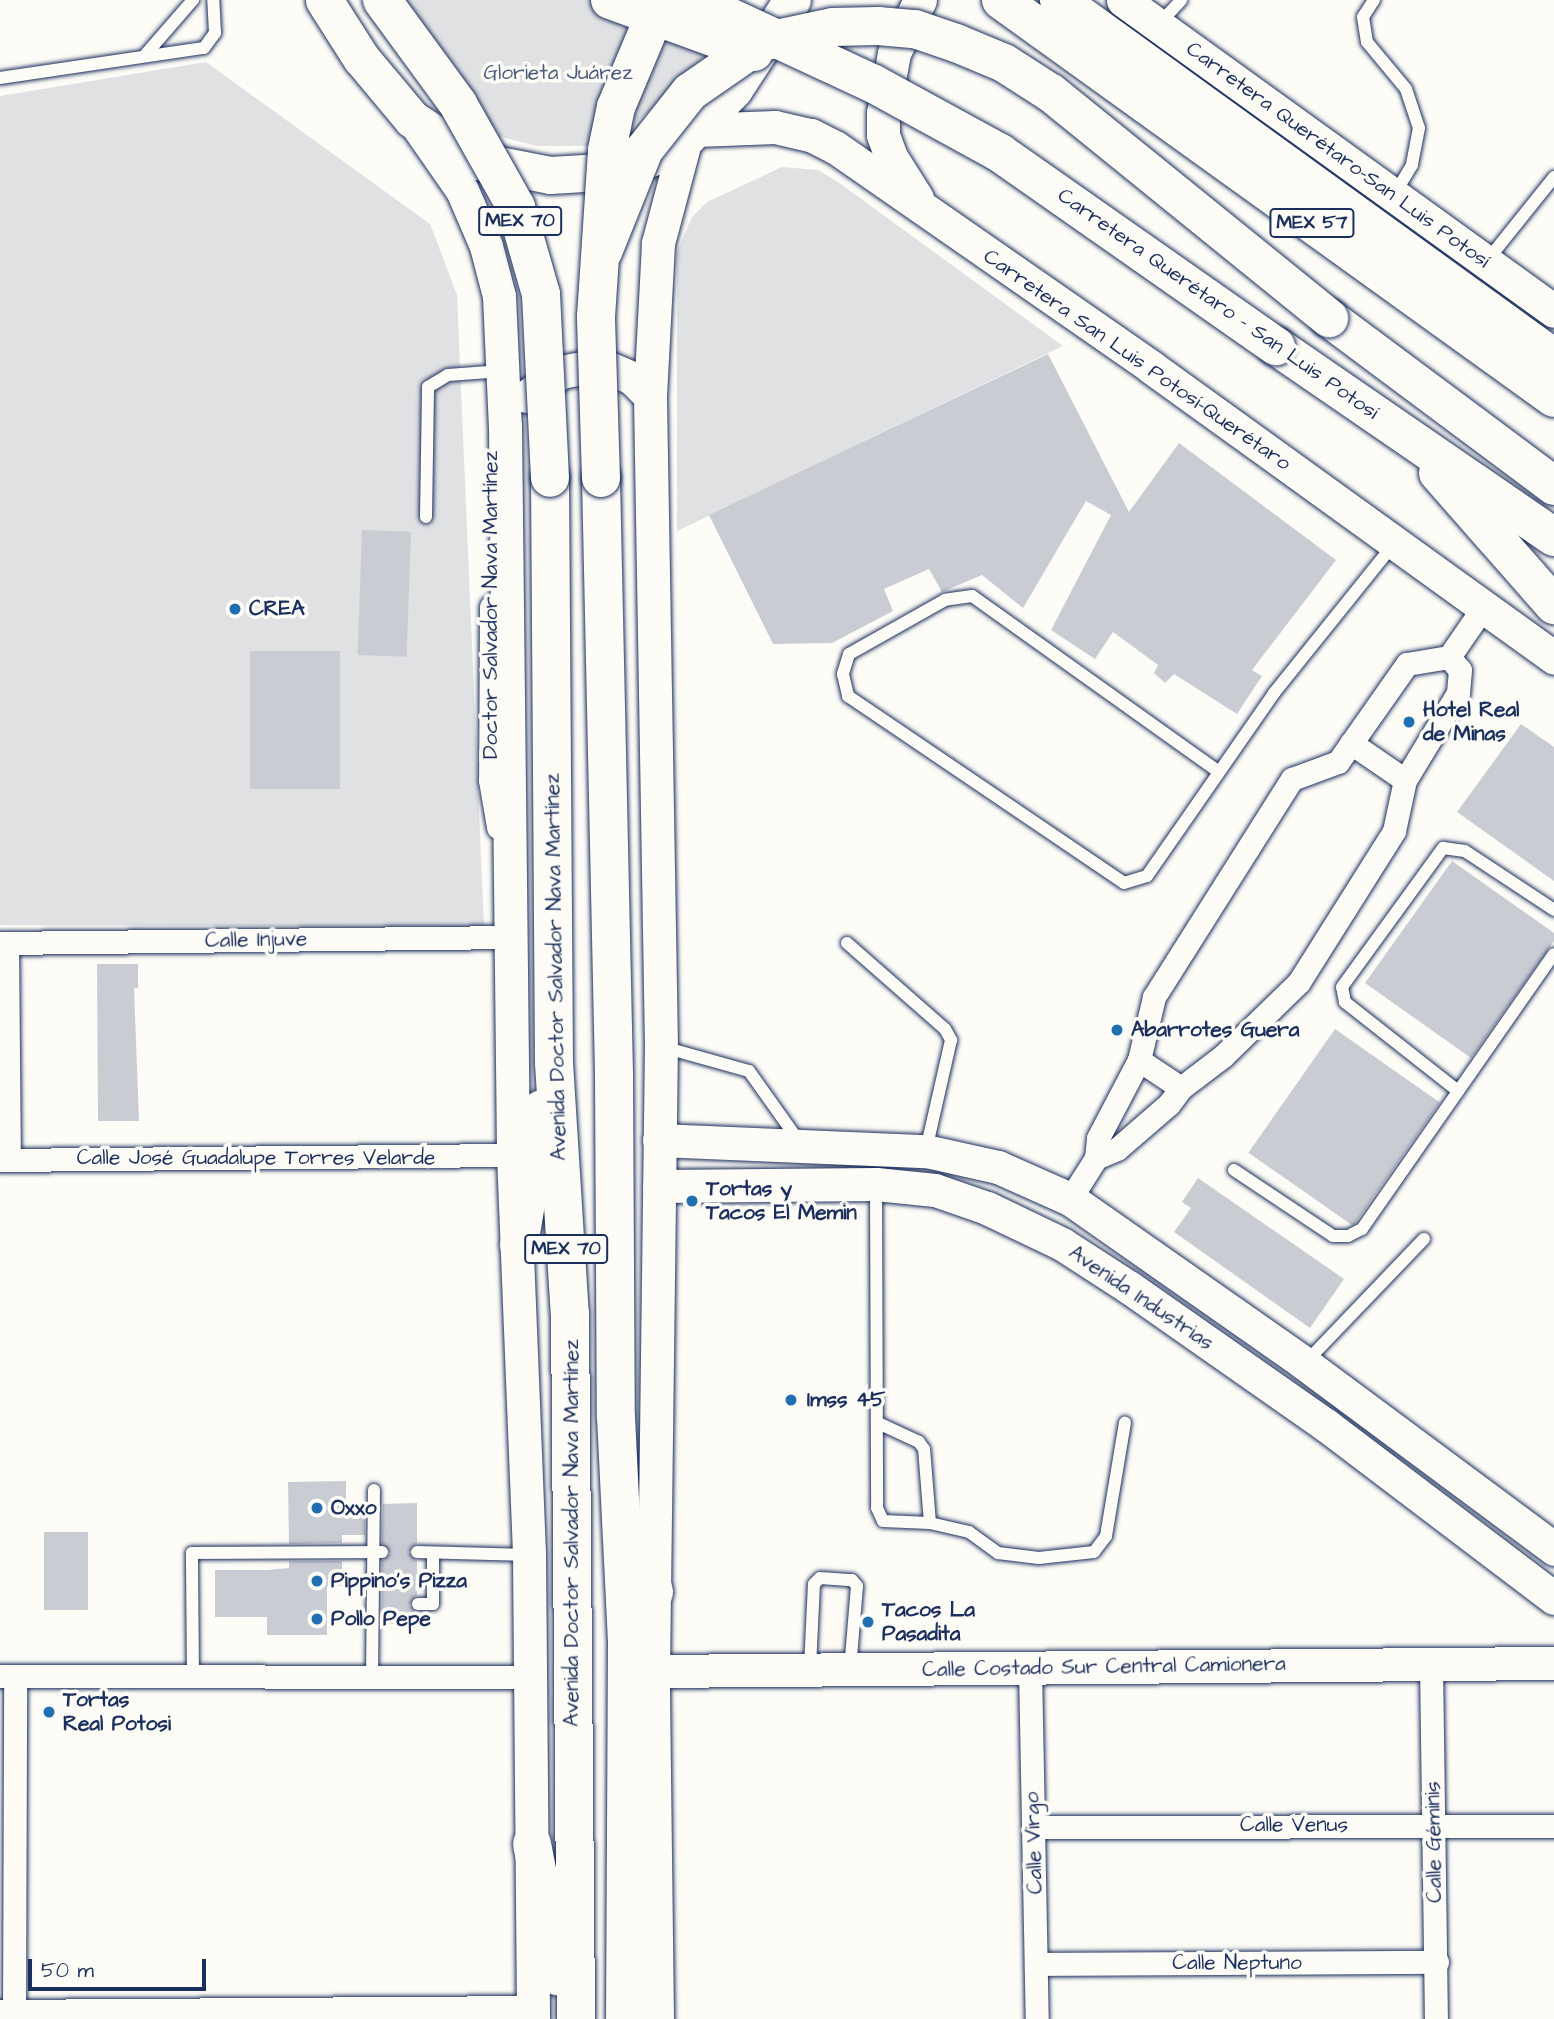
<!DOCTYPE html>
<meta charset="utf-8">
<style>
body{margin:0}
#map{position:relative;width:1554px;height:2019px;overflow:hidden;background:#fdfcf7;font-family:"Architects Daughter",sans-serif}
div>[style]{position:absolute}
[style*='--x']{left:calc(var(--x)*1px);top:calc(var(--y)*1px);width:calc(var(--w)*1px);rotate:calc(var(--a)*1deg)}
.green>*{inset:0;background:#e0e1e3}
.building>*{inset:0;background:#c9ccd3;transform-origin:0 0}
.roads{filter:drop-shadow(0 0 2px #1b2f5e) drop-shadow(0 0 2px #1b2f5e)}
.lane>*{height:12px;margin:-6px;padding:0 6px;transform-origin:6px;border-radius:6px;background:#fdfcf7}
.street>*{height:23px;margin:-11.5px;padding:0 11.5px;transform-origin:11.5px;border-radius:11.5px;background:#fdfcf7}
.secondary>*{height:33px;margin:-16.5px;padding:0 16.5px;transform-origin:16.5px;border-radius:16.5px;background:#fdfcf7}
.primary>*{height:37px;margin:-18.5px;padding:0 18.5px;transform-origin:18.5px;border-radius:18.5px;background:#fdfcf7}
.highway>*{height:38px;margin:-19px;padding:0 19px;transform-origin:19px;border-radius:19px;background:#fdfcf7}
.bridges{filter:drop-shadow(0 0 2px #1b2f5e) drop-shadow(0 0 2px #1b2f5e)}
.highway-bridge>*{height:38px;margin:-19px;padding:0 19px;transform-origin:19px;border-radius:19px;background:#fdfcf7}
.dots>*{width:19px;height:19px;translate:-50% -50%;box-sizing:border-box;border:4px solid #fdfcf7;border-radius:50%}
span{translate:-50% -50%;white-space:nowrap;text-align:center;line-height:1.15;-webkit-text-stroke:7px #fdfcf7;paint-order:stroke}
.shield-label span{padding:2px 5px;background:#fdfcf7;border:2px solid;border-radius:5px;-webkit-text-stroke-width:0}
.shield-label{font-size:19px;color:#1b2f5e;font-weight:700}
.park-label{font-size:21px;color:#4c5c7f}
.street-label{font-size:21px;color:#1b2f5e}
.poi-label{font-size:21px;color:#1b2f5e;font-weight:700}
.left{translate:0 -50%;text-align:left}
.scale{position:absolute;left:28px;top:1959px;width:178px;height:32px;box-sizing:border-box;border:4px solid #1b2f5e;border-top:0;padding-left:9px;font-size:21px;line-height:24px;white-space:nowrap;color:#1b2f5e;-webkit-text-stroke:5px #fdfcf7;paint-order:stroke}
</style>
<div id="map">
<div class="green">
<div style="clip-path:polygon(368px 0,748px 0,679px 86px,607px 146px,537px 146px,475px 130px)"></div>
<div style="clip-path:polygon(206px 62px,430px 224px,457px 295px,484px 927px,0 925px,0 96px)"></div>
<div style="clip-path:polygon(782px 167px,818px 170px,838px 182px,1063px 346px,677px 531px,677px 252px,692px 217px,707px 202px)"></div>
</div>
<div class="building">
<div style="clip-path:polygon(1048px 354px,1129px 512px,1179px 443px,1336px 560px,1252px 670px,1262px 676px,1237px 714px,1174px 674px,1165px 683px,1154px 673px,1158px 665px,1113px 632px,1095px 659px,1051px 630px,1111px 515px,1086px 501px,1023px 608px,982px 575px,942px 592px,929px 569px,884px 589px,893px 611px,832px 643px,773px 644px,709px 515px)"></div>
<div style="left:362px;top:530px;width:49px;height:125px;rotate:2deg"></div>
<div style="left:340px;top:651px;width:138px;height:90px;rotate:90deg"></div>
<div style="clip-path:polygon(1521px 724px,1554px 747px,1554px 881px,1457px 812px)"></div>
<div style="clip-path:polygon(1452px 861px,1554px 933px,1554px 941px,1471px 1058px,1365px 983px)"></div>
<div style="clip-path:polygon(97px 964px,138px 964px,138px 988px,134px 988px,139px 1121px,98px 1121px)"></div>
<div style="left:1335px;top:1029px;width:128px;height:151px;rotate:35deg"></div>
<div style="clip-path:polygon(1198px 1178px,1344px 1279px,1310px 1328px,1174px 1232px,1191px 1208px,1182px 1202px)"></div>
<div style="clip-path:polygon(346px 1481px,346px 1504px,365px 1504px,365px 1535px,342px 1535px,342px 1543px,289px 1544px,288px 1482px)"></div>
<div style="clip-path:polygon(417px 1503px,417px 1543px,408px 1552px,417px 1561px,417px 1595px,409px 1605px,418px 1613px,418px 1624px,382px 1624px,382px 1561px,391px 1553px,382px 1543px,383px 1504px)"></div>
<div style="left:44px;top:1532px;width:44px;height:78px"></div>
<div style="clip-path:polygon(289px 1561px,342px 1561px,342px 1586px,327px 1586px,327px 1635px,267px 1635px,267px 1617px,215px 1617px,215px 1570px,267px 1570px,289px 1568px)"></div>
</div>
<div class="roads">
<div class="lane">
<div style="--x:1374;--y:0;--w:20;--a:123"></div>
<div style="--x:1363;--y:17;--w:25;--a:81"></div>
<div style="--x:1367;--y:42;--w:61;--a:50.3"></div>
<div style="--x:1406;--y:89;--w:41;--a:71.6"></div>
<div style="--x:1419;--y:128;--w:38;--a:101"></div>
<div style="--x:1412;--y:165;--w:35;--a:121"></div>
<div style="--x:1158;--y:25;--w:34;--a:-47"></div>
<div style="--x:146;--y:54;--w:72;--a:-49"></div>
<div style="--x:0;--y:78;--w:206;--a:-8.4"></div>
<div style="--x:204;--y:48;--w:19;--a:-54"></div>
<div style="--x:215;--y:33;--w:33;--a:-93"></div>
<div style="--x:1486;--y:262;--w:109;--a:-51.3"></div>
<div style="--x:426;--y:517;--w:130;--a:-89.1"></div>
<div style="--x:428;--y:387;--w:23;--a:-31"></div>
<div style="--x:448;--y:375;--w:54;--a:-4.2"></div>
<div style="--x:1219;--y:772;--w:303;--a:-144.5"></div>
<div style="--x:972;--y:596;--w:27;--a:172"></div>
<div style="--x:945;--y:600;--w:110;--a:150.6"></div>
<div style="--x:849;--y:654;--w:21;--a:107"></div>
<div style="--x:843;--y:674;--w:23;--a:77"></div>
<div style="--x:848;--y:696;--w:333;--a:34.1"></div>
<div style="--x:1124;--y:883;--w:24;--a:-17"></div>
<div style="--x:1147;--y:876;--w:223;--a:-55.2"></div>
<div style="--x:1274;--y:693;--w:191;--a:-51.2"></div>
<div style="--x:847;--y:943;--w:130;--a:41.3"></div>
<div style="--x:945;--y:1029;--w:13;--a:61"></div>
<div style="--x:951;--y:1040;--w:113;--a:102.8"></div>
<div style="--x:663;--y:1047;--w:89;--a:15.6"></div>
<div style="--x:749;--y:1071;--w:85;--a:54.6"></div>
<div style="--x:1458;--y:1091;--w:144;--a:-141.8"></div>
<div style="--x:1345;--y:1002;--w:15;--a:-101"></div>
<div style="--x:1342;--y:987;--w:172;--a:-54"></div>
<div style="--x:1443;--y:848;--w:22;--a:8"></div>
<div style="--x:1465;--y:851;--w:107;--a:33.5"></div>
<div style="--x:1234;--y:1170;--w:119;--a:33.7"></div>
<div style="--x:1333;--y:1236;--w:15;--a:0"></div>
<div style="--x:1348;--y:1236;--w:16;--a:-27"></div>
<div style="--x:1362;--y:1229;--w:335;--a:-55.1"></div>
<div style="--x:876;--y:1185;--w:323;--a:89.8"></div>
<div style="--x:877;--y:1508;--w:14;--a:65"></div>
<div style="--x:883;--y:1521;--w:47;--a:2.4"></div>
<div style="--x:930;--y:1523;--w:74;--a:-94.6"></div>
<div style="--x:924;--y:1449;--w:9;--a:-126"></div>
<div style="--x:919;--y:1442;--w:45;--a:-155.1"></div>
<div style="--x:1305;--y:1363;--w:172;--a:-46.2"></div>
<div style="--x:930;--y:1523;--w:40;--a:13"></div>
<div style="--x:969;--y:1532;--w:36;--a:36"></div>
<div style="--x:998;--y:1553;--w:41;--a:7"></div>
<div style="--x:1039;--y:1558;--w:55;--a:-6.2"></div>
<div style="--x:1094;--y:1552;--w:20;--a:-53"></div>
<div style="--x:1106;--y:1536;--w:115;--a:-80.5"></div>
<div style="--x:417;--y:1552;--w:112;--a:1.5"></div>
<div style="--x:418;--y:1604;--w:15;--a:0"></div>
<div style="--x:433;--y:1604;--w:51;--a:-90"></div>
<div style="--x:810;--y:1668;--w:84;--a:-87.3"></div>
<div style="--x:814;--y:1584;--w:8;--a:-45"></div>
<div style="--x:820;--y:1578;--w:32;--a:4"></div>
<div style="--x:852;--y:1580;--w:8;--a:50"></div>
<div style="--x:857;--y:1586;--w:83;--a:94.8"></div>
<div style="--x:193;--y:1677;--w:124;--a:-90.5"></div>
<div style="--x:192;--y:1553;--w:190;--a:-0.3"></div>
<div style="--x:372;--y:1677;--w:187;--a:-89.4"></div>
</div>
<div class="street">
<div style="--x:491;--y:607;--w:173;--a:90.3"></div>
<div style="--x:490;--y:780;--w:48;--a:80.3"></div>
<div style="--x:1449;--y:657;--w:17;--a:50"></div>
<div style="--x:1460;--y:670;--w:23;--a:95"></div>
<div style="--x:1458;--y:693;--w:102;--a:121.3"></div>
<div style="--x:1405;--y:780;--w:52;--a:102.2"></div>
<div style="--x:1394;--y:831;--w:178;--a:122.2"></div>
<div style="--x:1299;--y:982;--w:106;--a:135.8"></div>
<div style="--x:1223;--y:1056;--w:53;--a:142.7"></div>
<div style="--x:1181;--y:1088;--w:20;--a:127"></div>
<div style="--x:1169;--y:1104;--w:69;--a:139.1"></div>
<div style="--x:1117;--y:1149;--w:23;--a:157"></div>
<div style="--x:1096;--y:1158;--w:20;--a:-84"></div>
<div style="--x:1098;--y:1138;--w:88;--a:-62.3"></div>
<div style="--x:1139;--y:1060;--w:65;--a:-76.6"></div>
<div style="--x:1154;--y:997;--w:258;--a:-57.7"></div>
<div style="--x:1292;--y:779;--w:49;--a:-20.3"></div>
<div style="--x:1338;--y:762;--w:120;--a:-54.9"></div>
<div style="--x:1407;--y:664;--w:43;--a:-9.5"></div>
<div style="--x:1449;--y:657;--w:58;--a:-55.5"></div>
<div style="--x:1351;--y:743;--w:65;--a:34.4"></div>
<div style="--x:0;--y:943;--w:512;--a:-0.67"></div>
<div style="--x:7;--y:943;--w:217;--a:89.5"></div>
<div style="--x:1139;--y:1060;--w:50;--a:33.7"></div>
<div style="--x:0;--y:1160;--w:513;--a:-0.56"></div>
<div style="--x:1070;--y:1199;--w:49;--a:-57.6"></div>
<div style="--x:1431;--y:1664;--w:355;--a:89.2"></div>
<div style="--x:1030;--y:1668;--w:351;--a:88.9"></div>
<div style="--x:0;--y:1676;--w:530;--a:0.11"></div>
<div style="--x:1033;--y:1827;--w:521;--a:-0.11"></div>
<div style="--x:1037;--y:1964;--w:400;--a:-0.3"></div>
<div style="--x:0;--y:2011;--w:533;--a:-0.43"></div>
<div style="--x:14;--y:2019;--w:343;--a:-89.8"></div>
</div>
<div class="secondary">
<div style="--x:1123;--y:0;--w:531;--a:35.81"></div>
<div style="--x:414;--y:121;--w:84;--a:55.2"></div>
<div style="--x:462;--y:190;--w:61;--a:66.8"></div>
<div style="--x:486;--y:246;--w:52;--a:75.4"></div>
<div style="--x:499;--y:296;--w:130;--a:87.4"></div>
<div style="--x:505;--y:426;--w:729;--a:89.37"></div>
<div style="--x:513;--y:1155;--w:400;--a:87.7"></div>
<div style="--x:529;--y:1555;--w:464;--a:89.5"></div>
<div style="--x:696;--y:130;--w:79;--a:-2.2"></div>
<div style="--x:775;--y:127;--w:37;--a:13"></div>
<div style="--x:811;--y:135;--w:27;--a:27"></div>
<div style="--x:835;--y:147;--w:385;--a:34.8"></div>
<div style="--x:1151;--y:367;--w:497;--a:35.8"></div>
<div style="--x:917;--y:198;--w:49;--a:-122.4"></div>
<div style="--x:891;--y:157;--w:23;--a:-110"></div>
<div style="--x:883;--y:135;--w:22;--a:-90"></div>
<div style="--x:883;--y:113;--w:61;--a:-79.6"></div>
<div style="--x:894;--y:53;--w:59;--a:-63.9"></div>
<div style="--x:527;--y:396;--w:42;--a:-35.2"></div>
<div style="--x:561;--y:372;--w:25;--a:-11"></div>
<div style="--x:586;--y:367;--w:25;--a:5"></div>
<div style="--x:611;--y:369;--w:23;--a:23"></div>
<div style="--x:632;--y:378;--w:25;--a:45"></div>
<div style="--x:659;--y:1140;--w:267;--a:2.4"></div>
<div style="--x:926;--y:1151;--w:74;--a:12.5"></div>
<div style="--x:998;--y:1167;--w:79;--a:24"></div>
<div style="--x:1070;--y:1199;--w:286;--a:35"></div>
<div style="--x:1304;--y:1363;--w:312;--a:36.6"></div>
<div style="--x:659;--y:1186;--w:217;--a:-0.5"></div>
<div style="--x:876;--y:1184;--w:59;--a:5.8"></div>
<div style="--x:935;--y:1190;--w:55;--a:19.1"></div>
<div style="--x:987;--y:1208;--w:83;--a:25.6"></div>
<div style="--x:1062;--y:1244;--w:81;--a:32.9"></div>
<div style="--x:1130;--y:1288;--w:239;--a:35"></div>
<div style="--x:1326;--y:1425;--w:286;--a:37.2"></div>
<div style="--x:653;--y:1671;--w:901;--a:-0.51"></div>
<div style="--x:657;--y:2019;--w:348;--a:-90.7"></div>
<div style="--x:653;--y:1671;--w:624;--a:-89.27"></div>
<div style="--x:661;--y:1047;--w:651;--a:-90.97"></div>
<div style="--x:650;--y:396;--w:153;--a:-87"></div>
<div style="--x:658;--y:243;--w:109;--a:-75.1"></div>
</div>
<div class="primary">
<div style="--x:324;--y:0;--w:69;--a:57.5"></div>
<div style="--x:361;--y:58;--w:80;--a:50.1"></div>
<div style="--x:412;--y:119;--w:78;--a:32.5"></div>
<div style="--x:478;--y:161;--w:73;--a:11"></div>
<div style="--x:550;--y:175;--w:51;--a:-3.4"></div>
<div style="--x:601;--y:172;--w:51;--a:-15.9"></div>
<div style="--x:650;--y:158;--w:41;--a:-29.1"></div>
<div style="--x:686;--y:138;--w:69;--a:-45.6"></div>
<div style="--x:734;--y:89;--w:106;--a:-56.9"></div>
</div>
<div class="highway">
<div style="--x:1001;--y:0;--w:681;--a:35.74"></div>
<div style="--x:1059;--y:0;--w:611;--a:35.88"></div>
<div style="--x:1329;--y:318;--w:281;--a:36.7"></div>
<div style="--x:1276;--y:346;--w:337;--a:34.5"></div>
<div style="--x:1438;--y:473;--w:176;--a:48.7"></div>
<div style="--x:550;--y:478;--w:585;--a:89.61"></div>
<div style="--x:554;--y:1063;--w:252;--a:86.4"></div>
<div style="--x:570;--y:1314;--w:705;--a:89.51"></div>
<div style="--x:601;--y:478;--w:598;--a:88.75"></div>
<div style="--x:614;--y:1076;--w:341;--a:89.7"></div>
<div style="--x:616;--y:1417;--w:223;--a:87.2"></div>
<div style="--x:627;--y:1640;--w:379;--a:90.3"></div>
<div style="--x:519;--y:1245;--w:138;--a:-80.4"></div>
<div style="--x:639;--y:1530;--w:64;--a:76.4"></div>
<div style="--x:532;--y:1844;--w:135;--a:78.9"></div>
</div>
</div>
<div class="bridges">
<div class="highway-bridge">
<div style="--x:382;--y:0;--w:129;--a:53.8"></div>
<div style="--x:458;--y:104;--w:118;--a:60.6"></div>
<div style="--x:516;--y:207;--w:91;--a:74"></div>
<div style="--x:541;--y:294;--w:184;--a:87.2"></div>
<div style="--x:610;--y:0;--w:153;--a:19.9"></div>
<div style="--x:693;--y:0;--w:200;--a:24.9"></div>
<div style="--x:874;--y:84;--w:144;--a:28.7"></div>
<div style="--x:1000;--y:153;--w:337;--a:35"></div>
<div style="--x:603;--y:252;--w:110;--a:-68.1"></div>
<div style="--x:644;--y:150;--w:74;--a:-51.6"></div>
<div style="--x:690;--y:92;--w:88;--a:-34.8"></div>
<div style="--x:762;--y:42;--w:73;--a:-11.9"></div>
<div style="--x:833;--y:27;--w:45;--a:-1.3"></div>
<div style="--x:878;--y:26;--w:37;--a:5"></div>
<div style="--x:915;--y:29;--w:43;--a:18.9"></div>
<div style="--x:956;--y:43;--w:52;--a:22.6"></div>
<div style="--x:1004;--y:63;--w:56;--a:32.6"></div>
<div style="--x:1051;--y:93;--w:358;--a:39"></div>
<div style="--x:601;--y:478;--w:161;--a:-91.8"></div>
<div style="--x:596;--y:317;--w:167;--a:-86.2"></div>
<div style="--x:607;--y:150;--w:44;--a:-78.2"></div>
<div style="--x:616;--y:107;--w:116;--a:-67.2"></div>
</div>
</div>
<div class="dots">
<div style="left:235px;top:609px;background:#1f6fb2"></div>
<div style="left:1409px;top:722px;background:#1f6fb2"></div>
<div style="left:1117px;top:1030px;background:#1f6fb2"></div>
<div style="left:692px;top:1201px;background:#1f6fb2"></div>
<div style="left:791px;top:1400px;background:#1f6fb2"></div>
<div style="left:317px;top:1508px;background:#1f6fb2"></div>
<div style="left:317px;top:1581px;background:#1f6fb2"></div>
<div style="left:317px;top:1619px;background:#1f6fb2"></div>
<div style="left:868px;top:1622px;background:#1f6fb2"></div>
<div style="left:49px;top:1712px;background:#1f6fb2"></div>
</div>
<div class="shield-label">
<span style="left:520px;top:221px">MEX 70</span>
<span style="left:1312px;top:223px">MEX 57</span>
<span style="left:566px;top:1249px">MEX 70</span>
</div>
<div class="park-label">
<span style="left:558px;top:73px">Glorieta Juárez</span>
</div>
<div class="street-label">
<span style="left:1338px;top:155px;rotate:36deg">Carretera Querétaro-San Luis Potosí</span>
<span style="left:1218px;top:304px;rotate:35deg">Carretera Querétaro - San Luis Potosí</span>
<span style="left:1137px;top:360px;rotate:35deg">Carretera San Luis Potosí-Querétaro</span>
<span style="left:491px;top:605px;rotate:-90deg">Doctor Salvador Nava Martínez</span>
<span style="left:256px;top:940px;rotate:-1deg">Calle Injuve</span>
<span style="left:556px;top:967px;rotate:-91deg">Avenida Doctor Salvador Nava Martínez</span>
<span style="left:256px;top:1158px">Calle José Guadalupe Torres Velarde</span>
<span style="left:1141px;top:1298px;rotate:34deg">Avenida Industrias</span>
<span style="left:572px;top:1533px;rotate:-90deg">Avenida Doctor Salvador Nava Martínez</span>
<span style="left:1104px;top:1667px;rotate:-1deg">Calle Costado Sur Central Camionera</span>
<span style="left:1294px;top:1825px">Calle Venus</span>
<span style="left:1434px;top:1842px;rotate:-91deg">Calle Géminis</span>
<span style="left:1034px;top:1843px;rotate:-92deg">Calle Virgo</span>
<span style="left:1237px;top:1963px">Calle Neptuno</span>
</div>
<div class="poi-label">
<span class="left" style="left:249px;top:609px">CREA</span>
<span class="left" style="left:1423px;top:722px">Hotel Real<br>de Minas</span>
<span class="left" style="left:1131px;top:1030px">Abarrotes Guera</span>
<span class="left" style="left:706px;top:1201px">Tortas y<br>Tacos El Memin</span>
<span class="left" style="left:807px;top:1400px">Imss 45</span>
<span class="left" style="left:331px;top:1508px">Oxxo</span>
<span class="left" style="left:331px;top:1581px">Pippino's Pizza</span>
<span class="left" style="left:882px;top:1622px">Tacos La<br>Pasadita</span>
<span class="left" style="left:331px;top:1619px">Pollo Pepe</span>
<span class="left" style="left:63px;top:1712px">Tortas<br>Real Potosi</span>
</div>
<div class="scale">50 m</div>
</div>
